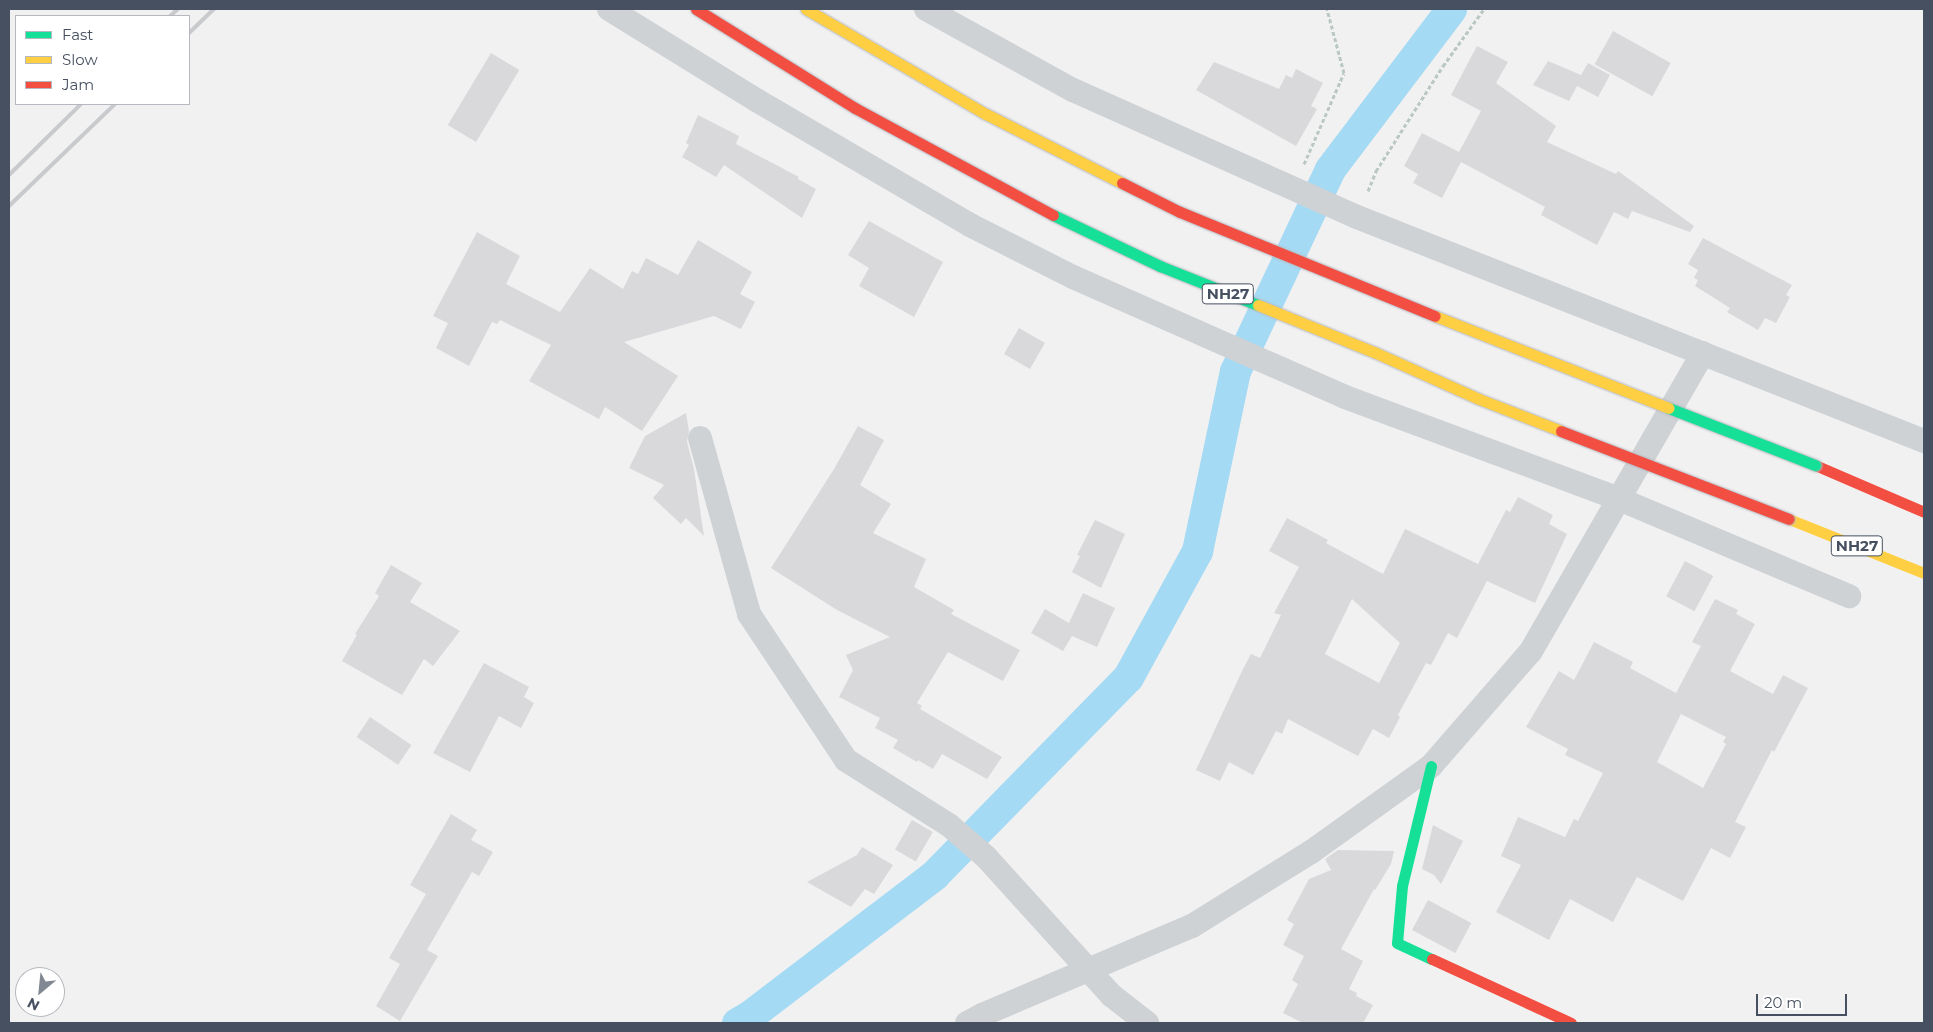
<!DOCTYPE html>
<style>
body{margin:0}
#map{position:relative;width:1933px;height:1032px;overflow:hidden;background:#f2f1f1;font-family:Montserrat,sans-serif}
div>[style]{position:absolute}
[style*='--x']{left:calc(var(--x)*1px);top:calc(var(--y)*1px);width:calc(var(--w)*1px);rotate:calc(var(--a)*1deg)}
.canal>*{height:31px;margin:-15.5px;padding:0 15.5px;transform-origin:15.5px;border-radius:15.5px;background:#a4daf4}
.building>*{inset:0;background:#d9d9db;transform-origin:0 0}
.path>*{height:3px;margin-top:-1.5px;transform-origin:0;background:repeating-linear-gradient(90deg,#b9c7c5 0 4px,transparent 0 6.5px)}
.street>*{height:24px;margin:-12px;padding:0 12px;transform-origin:12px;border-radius:12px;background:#cfd2d5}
.fast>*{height:11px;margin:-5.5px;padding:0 5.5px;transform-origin:5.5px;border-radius:5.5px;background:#16e098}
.slow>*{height:11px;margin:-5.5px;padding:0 5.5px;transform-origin:5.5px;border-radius:5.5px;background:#ffcf43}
.jam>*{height:11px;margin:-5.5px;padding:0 5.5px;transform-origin:5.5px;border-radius:5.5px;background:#f24e42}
.rail>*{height:4px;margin:-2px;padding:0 2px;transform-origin:2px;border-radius:2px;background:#c8cacd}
.bridges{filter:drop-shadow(0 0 1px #b5b9c2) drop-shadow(0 0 1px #b5b9c2)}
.fast-bridge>*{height:11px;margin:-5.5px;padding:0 5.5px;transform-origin:5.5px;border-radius:5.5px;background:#16e098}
.slow-bridge>*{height:11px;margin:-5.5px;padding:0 5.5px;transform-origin:5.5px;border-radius:5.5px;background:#ffcf43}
.jam-bridge>*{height:11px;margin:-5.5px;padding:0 5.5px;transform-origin:5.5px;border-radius:5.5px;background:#f24e42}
span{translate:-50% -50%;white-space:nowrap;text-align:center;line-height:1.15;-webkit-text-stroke:4.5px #fff;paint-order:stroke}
.shield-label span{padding:1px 4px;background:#fff;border:1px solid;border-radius:4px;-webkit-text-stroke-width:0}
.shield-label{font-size:15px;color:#465060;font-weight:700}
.frame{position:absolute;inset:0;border:10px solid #465060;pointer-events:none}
.legend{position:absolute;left:15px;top:15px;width:175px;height:90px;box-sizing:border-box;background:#fff;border:1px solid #b5b9bf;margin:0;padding:6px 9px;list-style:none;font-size:15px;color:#465060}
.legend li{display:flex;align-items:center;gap:10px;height:25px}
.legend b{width:25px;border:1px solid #b5b9bf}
.north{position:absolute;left:15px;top:967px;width:50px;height:50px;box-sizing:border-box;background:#fff;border:1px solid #b5b9bf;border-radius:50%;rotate:208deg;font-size:14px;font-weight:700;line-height:20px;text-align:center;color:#465060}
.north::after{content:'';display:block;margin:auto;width:18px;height:22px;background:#828893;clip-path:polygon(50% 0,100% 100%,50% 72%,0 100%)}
.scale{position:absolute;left:1756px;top:994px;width:91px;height:22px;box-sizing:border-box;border:2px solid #465060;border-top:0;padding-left:6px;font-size:15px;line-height:18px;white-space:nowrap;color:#465060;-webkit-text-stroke:4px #fff;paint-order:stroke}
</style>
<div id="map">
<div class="canal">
<div style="--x:737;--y:1023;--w:14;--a:-30"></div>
<div style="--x:749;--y:1016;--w:233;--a:-37.3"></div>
<div style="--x:934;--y:875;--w:277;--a:-45.6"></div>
<div style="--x:1128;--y:677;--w:144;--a:-61.3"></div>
<div style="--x:1197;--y:551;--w:184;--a:-78.1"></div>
<div style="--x:1235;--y:371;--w:223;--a:-64.8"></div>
<div style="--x:1330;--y:169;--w:201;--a:-52.9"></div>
</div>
<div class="building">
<div style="left:1613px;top:31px;width:66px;height:38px;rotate:29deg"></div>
<div style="clip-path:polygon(1477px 46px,1508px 62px,1496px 83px,1556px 126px,1547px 142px,1616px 174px,1618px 171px,1694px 226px,1690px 232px,1632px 211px,1628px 219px,1614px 212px,1597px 245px,1541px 215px,1545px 207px,1461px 162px,1442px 198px,1413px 183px,1418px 174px,1404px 166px,1422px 133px,1459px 152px,1481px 111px,1451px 95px)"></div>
<div style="left:491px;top:53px;width:33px;height:84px;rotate:31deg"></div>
<div style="clip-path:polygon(1548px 61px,1581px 75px,1588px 63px,1610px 75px,1598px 97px,1577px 86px,1569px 101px,1533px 85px)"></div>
<div style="clip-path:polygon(1214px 62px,1279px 89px,1286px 75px,1292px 78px,1296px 69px,1323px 83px,1311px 106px,1317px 109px,1296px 146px,1196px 90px)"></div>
<div style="clip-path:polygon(698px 115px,739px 136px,736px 144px,799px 177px,798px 179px,816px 189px,802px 218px,724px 165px,716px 177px,682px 157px,689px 145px,686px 143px)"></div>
<div style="clip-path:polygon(869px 221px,943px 262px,914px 317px,859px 286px,869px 268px,848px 255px)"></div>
<div style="clip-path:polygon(477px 232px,520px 256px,506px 284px,560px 312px,590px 268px,623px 289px,632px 271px,638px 274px,646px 258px,678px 275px,698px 240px,752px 272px,740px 294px,755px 302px,741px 329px,714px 316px,624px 342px,678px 376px,642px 431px,605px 407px,599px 419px,529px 381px,551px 345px,500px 320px,497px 324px,492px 322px,469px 366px,436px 348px,448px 323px,433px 316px)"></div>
<div style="clip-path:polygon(1703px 238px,1792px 285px,1786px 295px,1790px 297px,1776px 323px,1765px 318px,1758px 330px,1727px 312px,1730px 308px,1695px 286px,1698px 280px,1694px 278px,1698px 270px,1688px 264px)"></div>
<div style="left:1019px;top:328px;width:30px;height:30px;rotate:30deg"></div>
<div style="clip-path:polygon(686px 413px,689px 431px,687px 442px,694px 469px,704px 536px,686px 518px,681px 524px,653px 498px,664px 485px,629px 468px,645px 436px)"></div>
<div style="clip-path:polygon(858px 426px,884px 440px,860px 485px,891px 504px,873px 533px,926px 559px,914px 587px,954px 610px,951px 614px,1020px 650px,1003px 681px,948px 652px,917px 703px,922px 706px,920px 709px,1002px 757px,987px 779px,942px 754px,933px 769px,918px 760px,917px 762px,893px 748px,898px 740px,875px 728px,880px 718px,839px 697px,853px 670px,846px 655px,890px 637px,837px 610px,771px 568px,834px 469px)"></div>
<div style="clip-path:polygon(evenodd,1518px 497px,1553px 515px,1549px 524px,1567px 534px,1535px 603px,1487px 581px,1457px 638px,1448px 633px,1431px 665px,1426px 663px,1398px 715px,1400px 717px,1389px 738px,1373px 729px,1358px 756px,1288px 719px,1282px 734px,1276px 731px,1253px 775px,1229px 762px,1220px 781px,1196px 770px,1243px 669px,1251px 654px,1260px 658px,1281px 615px,1274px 613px,1299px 567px,1269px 551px,1287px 518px,1328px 540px,1326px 543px,1383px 574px,1405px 529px,1478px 564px,1506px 510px,1510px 512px,1518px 497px,1352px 599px,1400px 643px,1379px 683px,1325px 654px,1352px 599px)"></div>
<div style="clip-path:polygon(1095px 520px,1125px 534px,1101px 588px,1072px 572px,1080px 556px,1077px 555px)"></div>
<div style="left:1685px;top:561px;width:32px;height:40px;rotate:28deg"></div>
<div style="clip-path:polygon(391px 565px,422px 583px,410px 602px,460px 631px,433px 666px,424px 659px,402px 695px,342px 661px,357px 635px,355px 634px,379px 596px,375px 593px)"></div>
<div style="clip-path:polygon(1083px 593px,1115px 608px,1097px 647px,1072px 636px,1063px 651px,1031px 633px,1045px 609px,1069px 623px)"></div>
<div style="clip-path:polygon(evenodd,1715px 599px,1738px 610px,1736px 614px,1755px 624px,1730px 671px,1773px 694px,1783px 675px,1808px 688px,1774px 752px,1772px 750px,1735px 822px,1746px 827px,1730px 858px,1711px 848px,1683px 901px,1637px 877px,1613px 922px,1570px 899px,1549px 940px,1496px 912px,1521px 865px,1501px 856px,1518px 817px,1565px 837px,1574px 819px,1578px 821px,1603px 773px,1565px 755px,1568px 749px,1526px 727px,1559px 671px,1574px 680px,1594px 642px,1633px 662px,1630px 668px,1676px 693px,1701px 646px,1692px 642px,1715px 599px,1681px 714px,1726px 737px,1723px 742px,1726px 744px,1703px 788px,1657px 762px,1681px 714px)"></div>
<div style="clip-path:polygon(484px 663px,529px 687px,524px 697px,534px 703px,521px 728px,499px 716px,470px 772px,433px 753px)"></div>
<div style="left:370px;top:717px;width:50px;height:24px;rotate:34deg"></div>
<div style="clip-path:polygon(451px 814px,477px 830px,471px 840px,493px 852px,479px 876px,472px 872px,427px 950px,438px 956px,400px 1021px,376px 1006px,400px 964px,389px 958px,426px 894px,410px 885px)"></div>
<div style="left:912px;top:820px;width:24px;height:34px;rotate:30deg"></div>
<div style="clip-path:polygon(1433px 825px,1463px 841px,1441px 884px,1434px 875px,1422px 869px)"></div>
<div style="clip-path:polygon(862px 847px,893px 865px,874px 894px,865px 889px,851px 907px,807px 882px,857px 855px)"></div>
<div style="clip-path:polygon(1338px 850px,1394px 851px,1391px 864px,1375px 890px,1374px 889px,1341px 949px,1363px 961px,1349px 989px,1357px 993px,1356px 996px,1373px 1005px,1363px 1023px,1303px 1023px,1283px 1013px,1298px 984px,1292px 980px,1304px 956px,1283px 945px,1294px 924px,1287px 920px,1309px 879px,1331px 870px,1325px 859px)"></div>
<div style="left:1428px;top:900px;width:49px;height:34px;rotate:28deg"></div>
</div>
<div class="path">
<div style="--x:1304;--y:164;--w:99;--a:-66.3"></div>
<div style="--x:1344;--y:73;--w:66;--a:-104.9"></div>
<div style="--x:1368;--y:191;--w:22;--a:-68"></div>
<div style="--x:1376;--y:171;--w:125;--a:-57.5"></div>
<div style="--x:1443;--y:66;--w:70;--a:-54.3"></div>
</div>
<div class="street">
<div style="--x:609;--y:9;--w:175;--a:31.7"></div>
<div style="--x:758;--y:101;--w:246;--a:30.3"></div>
<div style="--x:970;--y:225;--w:115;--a:26.8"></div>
<div style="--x:1073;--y:277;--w:297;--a:23.8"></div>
<div style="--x:1345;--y:397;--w:292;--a:20.4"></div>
<div style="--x:1619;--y:499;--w:250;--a:22.9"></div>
<div style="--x:926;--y:9;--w:168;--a:28.9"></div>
<div style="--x:1073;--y:90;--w:311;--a:24.1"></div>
<div style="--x:1357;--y:217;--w:610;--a:21.56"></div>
<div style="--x:700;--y:438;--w:183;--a:74.4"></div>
<div style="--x:749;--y:614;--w:175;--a:56.4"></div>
<div style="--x:846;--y:760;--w:122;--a:32.3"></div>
<div style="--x:949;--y:825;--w:49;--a:40.9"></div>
<div style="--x:986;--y:857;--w:186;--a:47.8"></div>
<div style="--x:1111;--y:995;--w:46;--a:37.9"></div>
<div style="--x:967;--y:1023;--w:17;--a:-28"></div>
<div style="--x:982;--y:1015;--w:228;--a:-23"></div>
<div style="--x:1192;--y:926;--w:140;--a:-31.9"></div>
<div style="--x:1311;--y:852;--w:148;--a:-35.6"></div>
<div style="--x:1431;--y:766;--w:152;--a:-49"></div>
<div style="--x:1531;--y:651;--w:344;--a:-60"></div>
</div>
<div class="fast">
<div style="--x:1431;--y:766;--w:123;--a:103.6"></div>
<div style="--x:1402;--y:886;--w:57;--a:95"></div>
<div style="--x:1397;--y:943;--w:38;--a:25"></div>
</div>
<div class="slow">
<div style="--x:1789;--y:519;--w:145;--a:21.8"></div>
</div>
<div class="jam">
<div style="--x:1815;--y:465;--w:119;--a:23.3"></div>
<div style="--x:1432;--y:959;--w:153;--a:24.7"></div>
</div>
<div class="rail">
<div style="--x:170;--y:16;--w:11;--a:-41"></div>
<div style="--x:189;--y:33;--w:35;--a:-44"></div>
<div style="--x:9;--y:175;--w:101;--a:-44.6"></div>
<div style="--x:9;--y:206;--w:147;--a:-43.9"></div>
</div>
<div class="bridges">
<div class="fast-bridge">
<div style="--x:1053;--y:215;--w:119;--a:25.5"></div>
<div style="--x:1160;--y:266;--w:105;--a:21.7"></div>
<div style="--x:1669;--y:408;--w:157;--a:21.3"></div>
</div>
<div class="slow-bridge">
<div style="--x:806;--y:9;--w:208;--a:30.3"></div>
<div style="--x:986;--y:114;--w:153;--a:26.9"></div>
<div style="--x:1258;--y:305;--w:125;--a:22.1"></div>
<div style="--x:1374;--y:352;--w:115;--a:24.1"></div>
<div style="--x:1479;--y:399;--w:88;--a:21.3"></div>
<div style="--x:1435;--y:316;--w:251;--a:21.5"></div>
</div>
<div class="jam-bridge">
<div style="--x:696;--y:9;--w:187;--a:31.9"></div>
<div style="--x:855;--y:108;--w:225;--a:28.4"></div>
<div style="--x:1122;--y:183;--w:65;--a:26.6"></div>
<div style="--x:1180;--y:212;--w:275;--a:22.2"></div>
<div style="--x:1561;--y:431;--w:244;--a:21.1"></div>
</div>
</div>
<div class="shield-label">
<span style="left:1228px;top:294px">NH27</span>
<span style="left:1857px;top:546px">NH27</span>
</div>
<div class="frame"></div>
<ul class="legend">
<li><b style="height:6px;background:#16e098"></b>Fast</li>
<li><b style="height:6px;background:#ffcf43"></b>Slow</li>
<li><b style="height:6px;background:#f24e42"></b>Jam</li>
</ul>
<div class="north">N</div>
<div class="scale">20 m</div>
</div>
